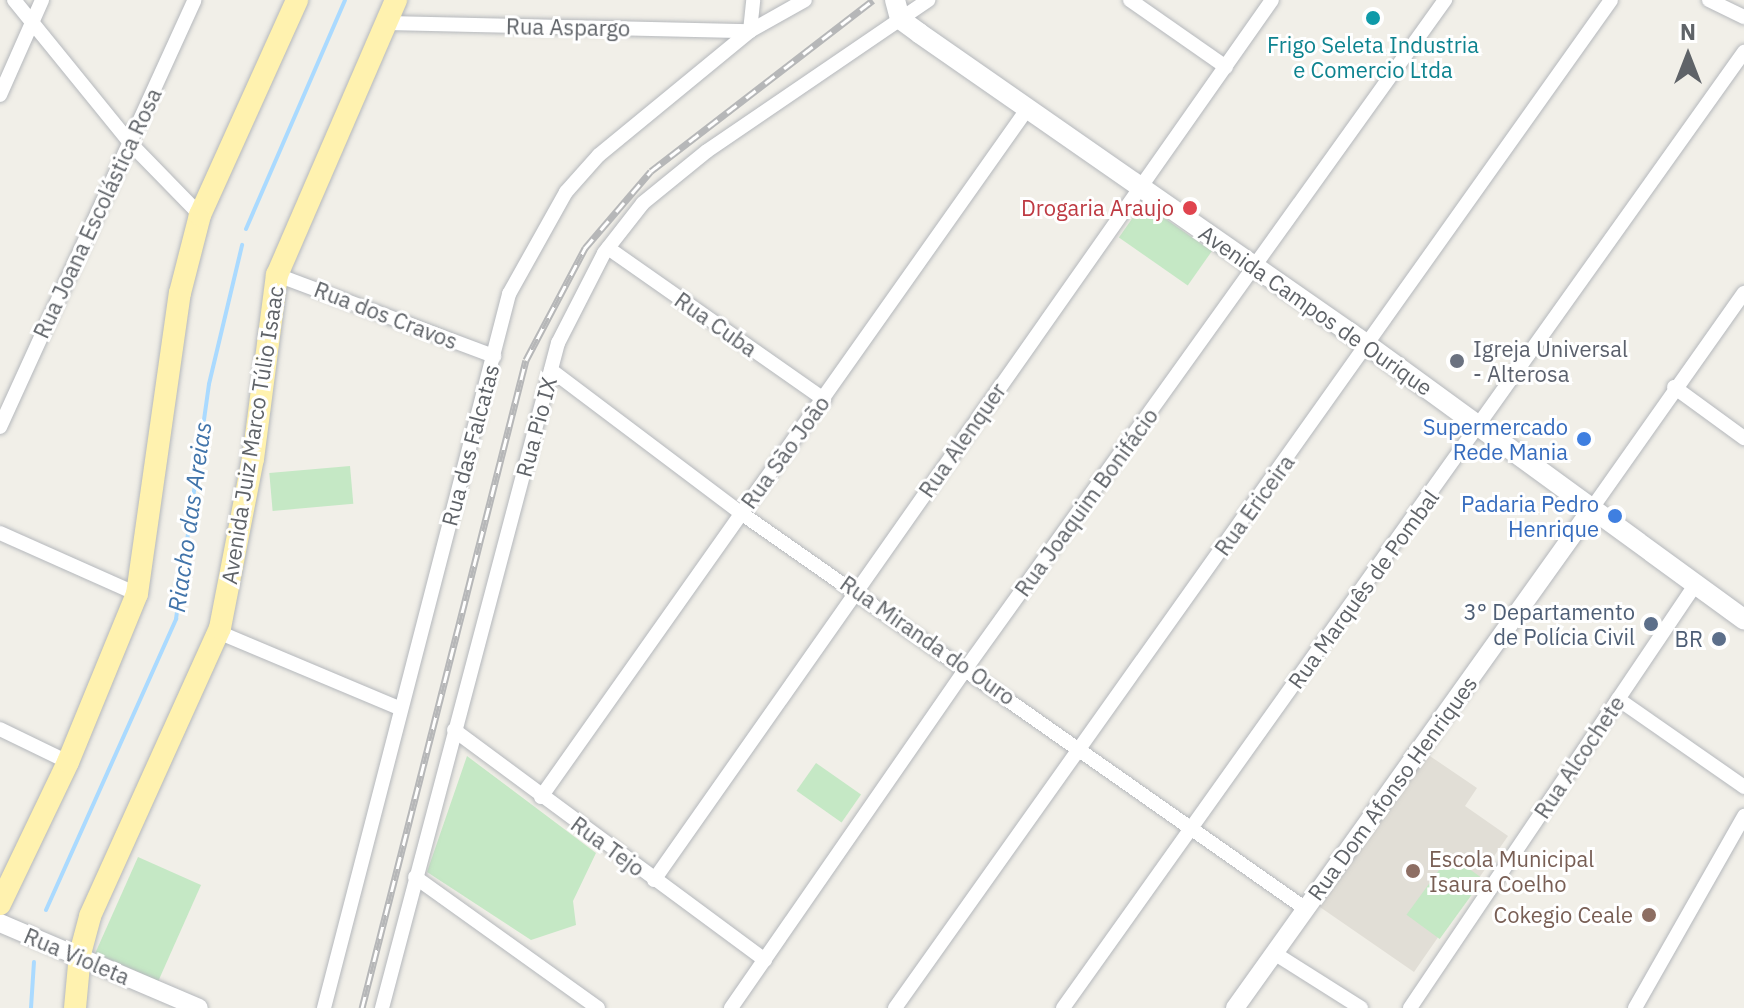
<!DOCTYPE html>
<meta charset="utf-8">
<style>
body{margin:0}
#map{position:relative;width:1744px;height:1008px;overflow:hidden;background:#f1efe8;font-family:"IBM Plex Sans",sans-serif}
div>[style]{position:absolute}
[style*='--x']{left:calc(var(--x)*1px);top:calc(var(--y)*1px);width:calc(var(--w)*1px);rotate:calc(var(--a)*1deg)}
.education>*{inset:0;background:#e1ded6}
.green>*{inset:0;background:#c5e8c5;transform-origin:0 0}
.stream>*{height:4px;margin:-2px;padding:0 2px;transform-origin:2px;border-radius:2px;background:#aadaff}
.roads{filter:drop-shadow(0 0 2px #b5b8bc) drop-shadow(0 0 2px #b5b8bc)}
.minor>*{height:14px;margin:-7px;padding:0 7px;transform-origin:7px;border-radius:7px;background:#fff}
.tertiary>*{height:18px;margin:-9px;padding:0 9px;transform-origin:9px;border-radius:9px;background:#fff}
.secondary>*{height:20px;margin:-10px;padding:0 10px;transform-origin:10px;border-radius:10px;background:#fff}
.primary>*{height:22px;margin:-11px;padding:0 11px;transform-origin:11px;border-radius:11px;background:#fff2af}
.rail>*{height:7px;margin-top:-3.5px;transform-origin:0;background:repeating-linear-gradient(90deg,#fff 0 12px,#b6b7b8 0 24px);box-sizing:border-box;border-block:2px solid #b6b7b8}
.dots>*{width:22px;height:22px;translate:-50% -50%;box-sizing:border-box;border:4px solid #fff;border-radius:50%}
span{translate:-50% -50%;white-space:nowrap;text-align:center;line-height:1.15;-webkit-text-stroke:6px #fff;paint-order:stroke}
.street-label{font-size:22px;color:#5f6368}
.culture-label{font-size:22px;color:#0d838f}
.health-label{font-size:22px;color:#be3a42}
.right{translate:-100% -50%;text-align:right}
.worship-label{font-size:22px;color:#5b616d}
.left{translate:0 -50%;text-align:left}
.shop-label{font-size:22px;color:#366cbe}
.service-label{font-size:22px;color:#4e5e75}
.education-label{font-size:22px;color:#785e54}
.water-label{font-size:24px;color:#4174aa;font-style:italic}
.north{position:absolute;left:1648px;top:16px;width:80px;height:80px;-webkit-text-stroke:6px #fff;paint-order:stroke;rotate:0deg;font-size:22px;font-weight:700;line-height:32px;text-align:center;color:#5f6368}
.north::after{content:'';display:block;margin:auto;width:28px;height:36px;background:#5f6368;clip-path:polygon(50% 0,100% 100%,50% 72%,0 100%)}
</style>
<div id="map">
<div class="education">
<div style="clip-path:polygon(1424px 752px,1477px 788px,1465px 806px,1508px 836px,1414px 972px,1317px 905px)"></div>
</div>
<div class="green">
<div style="left:1143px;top:203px;width:84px;height:42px;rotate:35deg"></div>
<div style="left:350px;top:466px;width:38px;height:81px;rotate:85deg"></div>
<div style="clip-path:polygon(467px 756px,596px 853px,573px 901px,576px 925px,531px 940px,427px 872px)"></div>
<div style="left:816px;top:763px;width:55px;height:34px;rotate:35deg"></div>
<div style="left:1450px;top:855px;width:41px;height:74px;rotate:36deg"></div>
<div style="left:138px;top:857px;width:69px;height:105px;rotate:24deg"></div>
</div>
<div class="stream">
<div style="--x:246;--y:229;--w:249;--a:-66.6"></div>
<div style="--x:46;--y:910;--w:319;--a:-65.9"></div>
<div style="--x:176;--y:619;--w:237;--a:-82"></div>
<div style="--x:209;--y:384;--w:143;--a:-76.6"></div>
<div style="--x:31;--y:1008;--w:46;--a:-86.3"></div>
</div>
<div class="roads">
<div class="minor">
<div style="--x:14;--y:0;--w:186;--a:50.9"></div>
<div style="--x:131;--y:144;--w:99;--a:45.8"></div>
<div style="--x:1130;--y:0;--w:117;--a:34.9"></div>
<div style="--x:1709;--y:0;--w:39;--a:26"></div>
<div style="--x:387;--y:23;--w:363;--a:1.3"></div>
<div style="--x:750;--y:31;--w:31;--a:-84"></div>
<div style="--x:0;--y:95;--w:104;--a:-66.1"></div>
<div style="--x:608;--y:248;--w:264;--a:35"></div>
<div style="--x:277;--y:275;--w:232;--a:20.5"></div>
<div style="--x:551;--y:370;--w:238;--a:37"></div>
<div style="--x:741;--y:513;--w:690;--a:35.03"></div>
<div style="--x:1674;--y:387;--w:87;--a:36.1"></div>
<div style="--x:0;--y:427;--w:469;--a:-65.5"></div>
<div style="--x:1590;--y:511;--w:267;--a:-54.8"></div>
<div style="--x:0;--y:533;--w:150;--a:24"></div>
<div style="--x:218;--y:632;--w:196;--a:22.8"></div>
<div style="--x:1618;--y:699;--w:154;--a:34.9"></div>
<div style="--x:0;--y:729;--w:76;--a:25.9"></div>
<div style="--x:454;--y:730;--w:387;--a:36.5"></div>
<div style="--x:541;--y:797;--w:844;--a:-54.75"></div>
<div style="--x:415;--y:877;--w:225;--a:35.6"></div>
<div style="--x:654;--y:880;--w:1075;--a:-54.92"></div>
<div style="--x:1274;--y:953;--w:103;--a:32.3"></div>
<div style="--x:324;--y:1008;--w:738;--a:-75.47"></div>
<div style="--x:509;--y:294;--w:117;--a:-60.8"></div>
<div style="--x:566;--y:192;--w:50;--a:-48.3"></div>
<div style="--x:599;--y:155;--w:195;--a:-39.4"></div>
<div style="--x:750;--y:31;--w:63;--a:-29.4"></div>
<div style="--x:382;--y:1008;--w:688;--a:-75.18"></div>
<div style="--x:558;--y:343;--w:101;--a:-62.9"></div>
<div style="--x:604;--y:253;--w:63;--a:-52"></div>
<div style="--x:643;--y:203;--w:82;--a:-39.1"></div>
<div style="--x:707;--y:151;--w:268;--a:-34.3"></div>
<div style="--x:731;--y:1008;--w:415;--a:-55.3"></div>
<div style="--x:967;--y:667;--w:821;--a:-54.37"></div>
<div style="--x:895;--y:1008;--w:1236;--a:-54.61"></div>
<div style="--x:1063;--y:1008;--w:1174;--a:-54.54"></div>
<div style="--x:1410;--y:1008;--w:510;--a:-56.03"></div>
<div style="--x:1635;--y:1008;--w:221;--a:-60.4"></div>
</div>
<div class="tertiary">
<div style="--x:0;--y:923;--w:216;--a:23.1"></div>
<div style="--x:1235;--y:1008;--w:611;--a:-54.46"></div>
</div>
<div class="secondary">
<div style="--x:895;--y:0;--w:20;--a:75"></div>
<div style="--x:900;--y:19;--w:24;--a:36"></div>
<div style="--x:919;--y:33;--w:548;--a:34.82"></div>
<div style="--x:1369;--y:346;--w:464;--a:36.1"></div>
</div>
<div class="primary">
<div style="--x:0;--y:904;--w:157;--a:-64.4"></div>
<div style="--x:68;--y:762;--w:182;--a:-67.7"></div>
<div style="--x:137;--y:594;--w:304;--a:-81.9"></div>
<div style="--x:180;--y:293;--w:81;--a:-75.6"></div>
<div style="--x:200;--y:215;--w:236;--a:-65.7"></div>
<div style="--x:75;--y:1008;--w:54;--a:-84.7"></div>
<div style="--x:80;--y:954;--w:39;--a:-75"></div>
<div style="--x:90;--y:916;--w:316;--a:-65.7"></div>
<div style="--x:220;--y:628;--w:172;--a:-79"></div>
<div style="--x:253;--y:459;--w:186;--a:-82.6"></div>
<div style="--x:277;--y:275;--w:300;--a:-66.6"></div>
</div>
</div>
<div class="rail">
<div style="--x:362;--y:1008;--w:668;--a:-75.8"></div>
<div style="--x:526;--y:360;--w:127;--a:-62.2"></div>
<div style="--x:585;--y:248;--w:101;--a:-49.4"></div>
<div style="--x:651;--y:171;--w:280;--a:-37.6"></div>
</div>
<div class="dots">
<div style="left:1373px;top:18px;background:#0f9aa8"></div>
<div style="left:1190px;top:208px;background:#e0444e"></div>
<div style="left:1457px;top:361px;background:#6b7280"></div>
<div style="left:1584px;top:439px;background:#3f7fe0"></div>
<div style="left:1615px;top:516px;background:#3f7fe0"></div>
<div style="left:1651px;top:624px;background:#5c6f8a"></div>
<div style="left:1719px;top:639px;background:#5c6f8a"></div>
<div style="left:1413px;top:871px;background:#8d6e63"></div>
<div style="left:1649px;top:915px;background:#8d6e63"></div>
</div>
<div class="street-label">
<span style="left:568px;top:27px;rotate:1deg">Rua Aspargo</span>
<span style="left:97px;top:213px;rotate:-65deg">Rua Joana Escolástica Rosa</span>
<span style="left:1316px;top:310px;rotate:35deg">Avenida Campos de Ourique</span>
<span style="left:386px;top:315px;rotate:21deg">Rua dos Cravos</span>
<span style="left:716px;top:324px;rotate:35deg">Rua Cuba</span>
<span style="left:536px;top:427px;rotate:-75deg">Rua Pio IX</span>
<span style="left:252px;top:435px;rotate:-81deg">Avenida Juiz Marco Túlio Isaac</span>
<span style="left:962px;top:440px;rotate:-55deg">Rua Alenquer</span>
<span style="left:470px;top:445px;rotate:-75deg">Rua das Falcatas</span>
<span style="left:785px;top:452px;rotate:-54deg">Rua São João</span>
<span style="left:1086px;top:502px;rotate:-54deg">Rua Joaquim Bonifácio</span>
<span style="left:1254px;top:505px;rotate:-54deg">Rua Ericeira</span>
<span style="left:1363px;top:589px;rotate:-54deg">Rua Marquês de Pombal</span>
<span style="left:928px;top:640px;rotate:35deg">Rua Miranda do Ouro</span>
<span style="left:1579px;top:757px;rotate:-56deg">Rua Alcochete</span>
<span style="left:1392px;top:788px;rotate:-54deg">Rua Dom Afonso Henriques</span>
<span style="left:608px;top:846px;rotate:36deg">Rua Tejo</span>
<span style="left:77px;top:956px;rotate:23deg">Rua Violeta</span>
</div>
<div class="culture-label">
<span style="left:1373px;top:57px">Frigo Seleta Industria<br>e Comercio Ltda</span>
</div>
<div class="health-label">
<span class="right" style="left:1174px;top:208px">Drogaria Araujo</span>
</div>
<div class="worship-label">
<span class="left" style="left:1473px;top:361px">Igreja Universal<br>- Alterosa</span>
</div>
<div class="shop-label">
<span class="right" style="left:1568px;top:439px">Supermercado<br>Rede Mania</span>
<span class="right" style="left:1599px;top:516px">Padaria Pedro<br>Henrique</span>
</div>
<div class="service-label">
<span class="right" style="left:1635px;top:624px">3° Departamento<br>de Polícia Civil</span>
<span class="right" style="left:1703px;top:639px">BR</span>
</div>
<div class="education-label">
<span class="left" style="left:1429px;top:871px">Escola Municipal<br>Isaura Coelho</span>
<span class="right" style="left:1633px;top:915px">Cokegio Ceale</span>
</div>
<div class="water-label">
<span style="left:190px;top:517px;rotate:-82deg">Riacho das Areias</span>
</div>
<div class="north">N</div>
</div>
